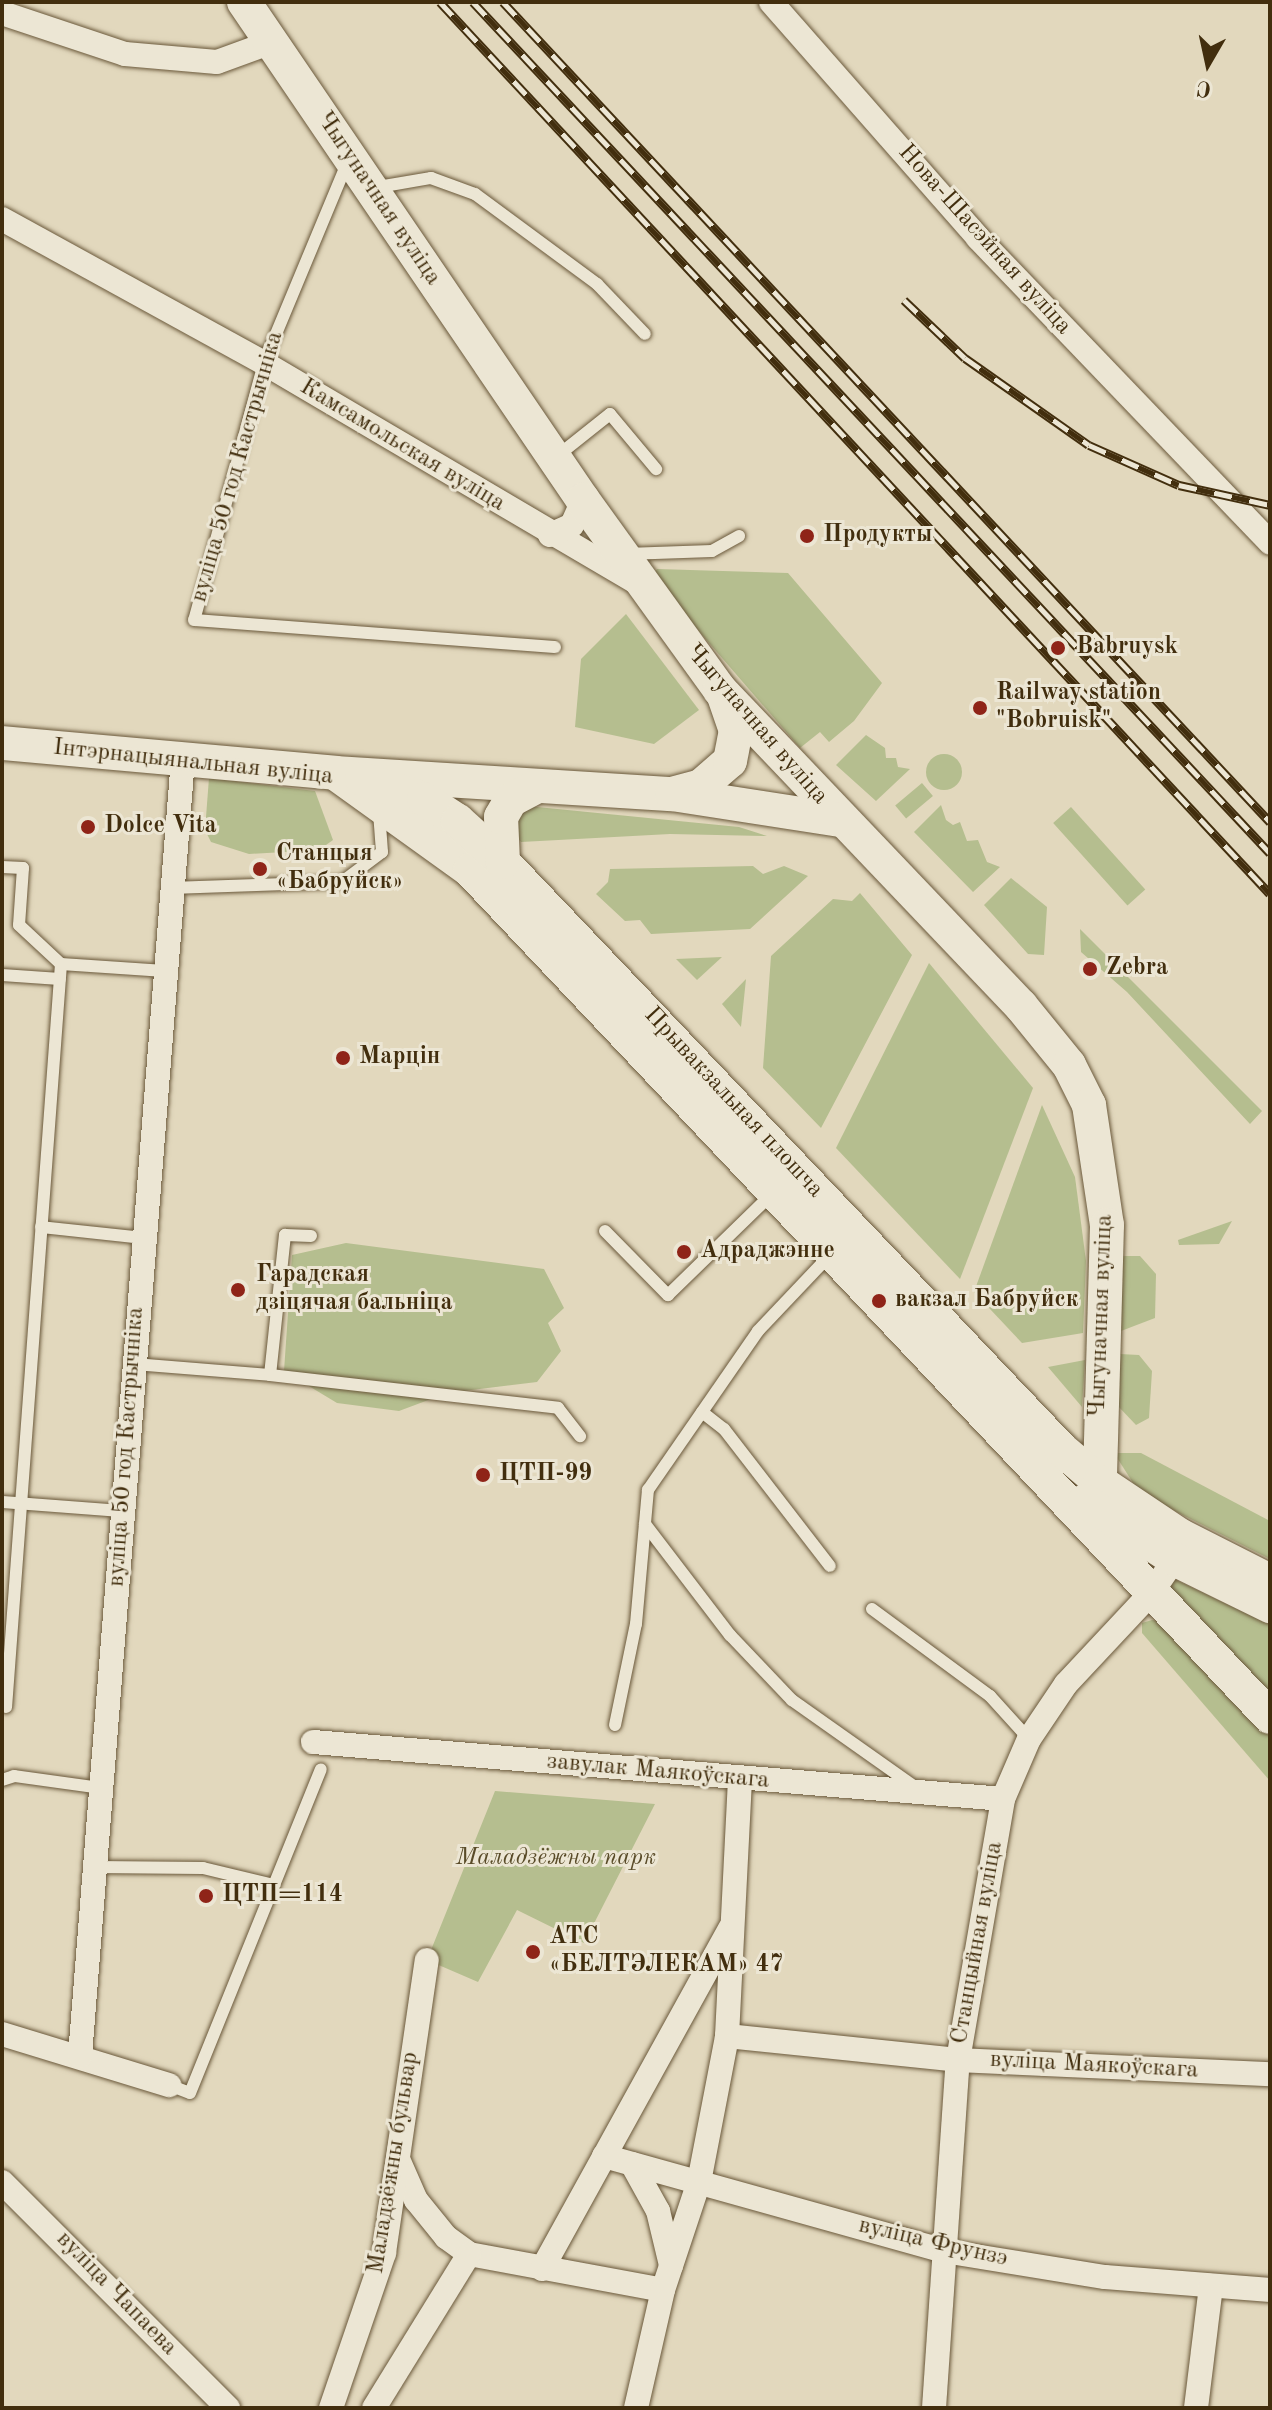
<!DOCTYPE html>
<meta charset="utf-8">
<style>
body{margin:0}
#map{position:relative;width:1272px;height:2410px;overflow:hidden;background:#e2d8bd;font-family:"Old Standard TT",serif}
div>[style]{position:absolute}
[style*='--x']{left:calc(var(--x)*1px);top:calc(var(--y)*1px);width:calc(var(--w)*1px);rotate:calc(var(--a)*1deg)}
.green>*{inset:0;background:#b5be8f;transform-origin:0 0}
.round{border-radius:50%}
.roads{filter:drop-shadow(0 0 2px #6a583a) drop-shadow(0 0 2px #6a583a)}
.lane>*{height:12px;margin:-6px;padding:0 6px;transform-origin:6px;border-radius:6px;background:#ece6d4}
.street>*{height:24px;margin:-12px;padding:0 12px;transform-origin:12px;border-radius:12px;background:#ece6d4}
.secondary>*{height:34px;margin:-17px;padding:0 17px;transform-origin:17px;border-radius:17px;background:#ece6d4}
.rail>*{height:9px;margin-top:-4.5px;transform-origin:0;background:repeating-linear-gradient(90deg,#ece6d4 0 18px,#422e0e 0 36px);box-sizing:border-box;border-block:2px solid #422e0e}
.dots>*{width:22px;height:22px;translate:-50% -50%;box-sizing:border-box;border:4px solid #ece6d4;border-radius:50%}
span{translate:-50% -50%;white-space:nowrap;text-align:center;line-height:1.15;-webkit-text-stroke:6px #ece6d4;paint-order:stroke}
.street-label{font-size:24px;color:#422e0e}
.poi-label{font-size:24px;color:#422e0e;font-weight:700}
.left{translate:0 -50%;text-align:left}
.park-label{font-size:24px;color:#594b28;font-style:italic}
.frame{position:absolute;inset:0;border:4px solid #422e0e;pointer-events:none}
.north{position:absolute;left:1168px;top:24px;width:80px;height:80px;-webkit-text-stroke:6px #ece6d4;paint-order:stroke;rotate:189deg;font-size:22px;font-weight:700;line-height:32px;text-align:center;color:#422e0e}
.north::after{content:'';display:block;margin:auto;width:28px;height:36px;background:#422e0e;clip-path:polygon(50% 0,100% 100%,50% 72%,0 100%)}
</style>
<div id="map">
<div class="green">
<div style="clip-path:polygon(657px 569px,788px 573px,882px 683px,854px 721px,829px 742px,820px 732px,800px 748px,652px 577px)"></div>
<div style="clip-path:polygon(626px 614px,699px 710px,654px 744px,575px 727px,581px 659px)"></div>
<div style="clip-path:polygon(866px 735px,885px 748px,886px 758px,896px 758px,898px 767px,910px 769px,876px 801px,836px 765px)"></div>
<div class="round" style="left:926px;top:754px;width:36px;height:36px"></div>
<div style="clip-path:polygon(209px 778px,315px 791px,333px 840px,319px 850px,249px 854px,211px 842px,205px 830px)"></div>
<div style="left:922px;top:783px;width:17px;height:35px;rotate:50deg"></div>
<div style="clip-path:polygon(941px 805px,946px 820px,953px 825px,960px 822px,967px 841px,978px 840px,987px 862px,1000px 867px,973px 892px,914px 832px)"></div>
<div style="clip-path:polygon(527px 806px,739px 827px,767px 836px,670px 834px,521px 842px,513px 833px,516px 816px)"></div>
<div style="left:1071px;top:807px;width:111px;height:24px;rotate:48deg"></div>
<div style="clip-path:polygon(753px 866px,763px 874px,784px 866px,808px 876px,750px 929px,651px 934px,640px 920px,625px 921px,596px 894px,608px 882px,610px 869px)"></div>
<div style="clip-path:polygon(1011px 878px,1047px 907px,1044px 955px,1028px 954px,984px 905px)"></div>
<div style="clip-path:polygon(860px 893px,912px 955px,821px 1128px,763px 1068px,771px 956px,833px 899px,852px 901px)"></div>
<div style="clip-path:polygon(1080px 929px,1262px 1111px,1250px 1124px,1127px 992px,1081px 952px)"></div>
<div style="clip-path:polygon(722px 957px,697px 980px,676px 959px)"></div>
<div style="clip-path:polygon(929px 963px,1033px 1088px,960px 1279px,836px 1148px)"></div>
<div style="clip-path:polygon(746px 979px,741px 1027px,722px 1004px)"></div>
<div style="clip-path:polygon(1042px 1105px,1075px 1177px,1086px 1261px,1083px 1333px,1022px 1343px,974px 1292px)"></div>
<div style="clip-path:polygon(1232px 1221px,1219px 1244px,1179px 1245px,1178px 1240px)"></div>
<div style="clip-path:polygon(346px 1243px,544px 1269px,564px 1308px,548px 1323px,561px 1351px,537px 1382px,447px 1393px,399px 1411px,337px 1403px,284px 1371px,292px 1255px)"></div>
<div style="clip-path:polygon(1119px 1256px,1140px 1256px,1156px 1274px,1155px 1318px,1121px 1331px)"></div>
<div style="clip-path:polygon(1120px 1354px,1139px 1355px,1152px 1371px,1149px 1418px,1136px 1425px,1116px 1404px)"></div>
<div style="clip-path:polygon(1085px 1360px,1082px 1407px,1048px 1367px)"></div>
<div style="clip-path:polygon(1114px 1453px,1141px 1453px,1270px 1521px,1270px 1559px,1161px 1504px,1135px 1486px)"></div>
<div style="clip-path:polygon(1170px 1577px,1270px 1625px,1270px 1704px,1185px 1613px,1166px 1581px)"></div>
<div style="clip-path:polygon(1152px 1620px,1165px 1622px,1270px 1737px,1270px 1781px,1142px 1633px,1142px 1623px)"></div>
<div style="clip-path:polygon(495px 1791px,655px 1804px,584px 1943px,517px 1910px,478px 1982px,427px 1960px)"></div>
</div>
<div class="roads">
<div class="lane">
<div style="--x:348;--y:161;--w:219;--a:112.6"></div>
<div style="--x:264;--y:363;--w:266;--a:105.2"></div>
<div style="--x:194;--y:620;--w:362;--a:4.3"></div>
<div style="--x:377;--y:192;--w:9;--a:-41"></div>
<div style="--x:384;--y:186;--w:48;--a:-9.7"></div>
<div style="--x:431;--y:178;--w:47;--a:20"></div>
<div style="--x:475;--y:194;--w:152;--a:36.4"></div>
<div style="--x:597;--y:284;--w:69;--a:46.2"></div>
<div style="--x:556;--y:457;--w:69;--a:-38.5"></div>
<div style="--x:610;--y:414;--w:72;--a:50.1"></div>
<div style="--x:626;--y:554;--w:86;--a:-2"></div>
<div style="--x:712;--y:551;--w:31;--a:-29"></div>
<div style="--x:2;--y:867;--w:21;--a:3"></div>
<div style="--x:23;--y:868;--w:57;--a:94"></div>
<div style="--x:19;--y:925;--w:57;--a:42.9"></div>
<div style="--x:61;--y:964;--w:745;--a:94.23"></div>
<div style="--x:171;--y:888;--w:171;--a:-2"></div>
<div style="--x:342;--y:882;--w:50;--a:-36.9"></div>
<div style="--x:382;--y:852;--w:40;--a:-94.3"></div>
<div style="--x:61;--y:964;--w:104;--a:3.9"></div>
<div style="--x:2;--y:975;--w:58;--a:3.9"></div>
<div style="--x:41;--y:1227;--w:104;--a:6.1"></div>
<div style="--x:605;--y:1231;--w:90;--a:45.5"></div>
<div style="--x:668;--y:1295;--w:145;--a:-44.2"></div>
<div style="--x:134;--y:1364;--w:136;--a:4.6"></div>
<div style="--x:270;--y:1375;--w:141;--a:-83.9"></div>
<div style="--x:285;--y:1235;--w:26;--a:2"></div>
<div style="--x:270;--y:1375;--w:290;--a:6.5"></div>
<div style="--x:558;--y:1408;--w:36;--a:52"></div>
<div style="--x:702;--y:1412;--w:28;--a:38"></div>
<div style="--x:724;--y:1429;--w:173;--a:52.3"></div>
<div style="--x:2;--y:1502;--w:120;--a:4.3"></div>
<div style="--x:645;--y:1524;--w:140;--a:52.6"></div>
<div style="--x:730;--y:1635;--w:90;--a:46.4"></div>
<div style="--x:792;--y:1700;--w:151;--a:35.3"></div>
<div style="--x:872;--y:1609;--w:147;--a:36.4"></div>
<div style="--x:990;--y:1696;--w:58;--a:47.8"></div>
<div style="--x:615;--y:1725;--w:103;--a:-78.3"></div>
<div style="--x:636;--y:1624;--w:135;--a:-84.9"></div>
<div style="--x:648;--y:1490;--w:193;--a:-55.3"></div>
<div style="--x:758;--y:1331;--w:105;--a:-46.5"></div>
<div style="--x:2;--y:1780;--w:13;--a:-18"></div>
<div style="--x:14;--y:1776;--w:88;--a:7.9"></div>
<div style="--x:95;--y:1867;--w:108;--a:0.5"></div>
<div style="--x:203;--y:1868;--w:73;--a:13.5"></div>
<div style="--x:169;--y:2085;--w:22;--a:21"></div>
<div style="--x:190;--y:2093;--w:349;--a:-68"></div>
</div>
<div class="street">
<div style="--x:771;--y:2;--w:314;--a:48.7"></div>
<div style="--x:978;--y:238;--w:422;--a:46.2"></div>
<div style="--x:2;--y:13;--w:130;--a:18.4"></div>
<div style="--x:125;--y:54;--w:92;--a:5"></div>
<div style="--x:217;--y:62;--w:59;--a:-20"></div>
<div style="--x:2;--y:219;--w:299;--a:28.8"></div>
<div style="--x:264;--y:363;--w:435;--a:30.5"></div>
<div style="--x:550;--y:535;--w:24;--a:-24"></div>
<div style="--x:572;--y:525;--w:27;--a:-66"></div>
<div style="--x:313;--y:1742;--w:692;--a:4.72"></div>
<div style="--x:2;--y:2034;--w:175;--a:17"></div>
<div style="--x:727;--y:2036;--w:232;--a:5.9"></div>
<div style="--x:958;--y:2060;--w:312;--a:2.6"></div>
<div style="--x:80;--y:2056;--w:1301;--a:-85.46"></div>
<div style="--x:604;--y:2156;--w:353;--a:15.6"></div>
<div style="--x:944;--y:2251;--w:163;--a:9.2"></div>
<div style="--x:1105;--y:2277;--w:166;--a:4.5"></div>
<div style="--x:398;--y:2159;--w:45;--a:66.3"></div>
<div style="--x:416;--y:2200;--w:48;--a:51"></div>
<div style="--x:446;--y:2237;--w:29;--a:36"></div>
<div style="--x:469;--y:2254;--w:197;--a:10.5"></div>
<div style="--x:632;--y:2164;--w:54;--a:61"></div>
<div style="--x:658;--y:2211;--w:56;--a:76.5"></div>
<div style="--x:2;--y:2182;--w:320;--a:45"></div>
<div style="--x:542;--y:2269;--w:389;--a:-61.1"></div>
<div style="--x:331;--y:2408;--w:164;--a:-71.1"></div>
<div style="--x:384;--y:2253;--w:296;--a:-81.7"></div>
<div style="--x:374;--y:2408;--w:181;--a:-58.3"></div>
<div style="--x:636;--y:2408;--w:121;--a:-77.1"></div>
<div style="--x:663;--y:2290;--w:114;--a:-71.6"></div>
<div style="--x:699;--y:2182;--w:149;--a:-79.1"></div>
<div style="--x:727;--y:2036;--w:258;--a:-87.1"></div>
<div style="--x:934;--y:2408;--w:349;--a:-86.1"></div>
<div style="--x:958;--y:2060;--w:265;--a:-80.2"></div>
<div style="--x:1003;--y:1799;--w:65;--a:-66.6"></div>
<div style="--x:1029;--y:1739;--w:66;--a:-56.1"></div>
<div style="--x:1066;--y:1684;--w:126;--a:-46.9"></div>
<div style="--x:1152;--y:1592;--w:55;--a:-55.4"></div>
<div style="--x:1196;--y:2408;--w:123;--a:-83"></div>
</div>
<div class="secondary">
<div style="--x:244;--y:2;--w:602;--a:55.76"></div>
<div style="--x:583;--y:500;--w:234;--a:54.2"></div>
<div style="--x:720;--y:690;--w:436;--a:46.4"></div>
<div style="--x:1021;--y:1006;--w:76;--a:50.9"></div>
<div style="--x:1069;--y:1065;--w:45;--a:63.4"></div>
<div style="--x:1089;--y:1105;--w:121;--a:81.5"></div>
<div style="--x:1107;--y:1225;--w:257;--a:91.6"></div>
<div style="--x:2;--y:743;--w:334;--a:5.1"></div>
<div style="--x:335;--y:773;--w:338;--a:3.6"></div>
<div style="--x:672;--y:794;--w:170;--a:8.8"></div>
<div style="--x:335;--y:773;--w:166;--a:35.7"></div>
<div style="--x:470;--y:870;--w:1165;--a:46.63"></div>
<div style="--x:362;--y:779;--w:65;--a:17.9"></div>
<div style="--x:424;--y:799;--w:40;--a:32.9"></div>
<div style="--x:458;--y:821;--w:61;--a:42.3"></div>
<div style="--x:503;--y:862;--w:810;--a:46.45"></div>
<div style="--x:1061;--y:1449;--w:51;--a:40.2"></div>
<div style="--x:1100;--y:1482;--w:97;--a:33.7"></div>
<div style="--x:1181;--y:1536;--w:100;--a:26.8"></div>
<div style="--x:672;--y:794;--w:30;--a:-15"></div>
<div style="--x:701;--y:786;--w:38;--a:-41"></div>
<div style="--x:730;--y:761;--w:31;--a:-79"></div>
<div style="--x:736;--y:731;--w:36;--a:-109"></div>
<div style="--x:503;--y:862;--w:45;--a:-92.5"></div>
<div style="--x:501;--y:817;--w:20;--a:-60"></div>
<div style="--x:511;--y:800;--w:30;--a:-28"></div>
<div style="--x:1085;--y:1501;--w:108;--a:33"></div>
<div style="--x:1176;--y:1560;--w:105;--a:26.1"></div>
</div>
</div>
<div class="rail">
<div style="--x:440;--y:2;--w:1218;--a:47.06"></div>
<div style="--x:473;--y:2;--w:1166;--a:46.88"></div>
<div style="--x:503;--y:2;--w:1123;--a:46.91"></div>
<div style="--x:904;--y:300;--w:84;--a:43.6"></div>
<div style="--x:965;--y:358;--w:151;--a:35.1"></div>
<div style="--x:1089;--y:445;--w:98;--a:24"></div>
<div style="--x:1179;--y:485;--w:93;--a:12.4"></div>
</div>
<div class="dots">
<div style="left:807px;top:536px;background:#8f2418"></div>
<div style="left:1058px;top:648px;background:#8f2418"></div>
<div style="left:980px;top:708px;background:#8f2418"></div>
<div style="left:88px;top:827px;background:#8f2418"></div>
<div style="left:260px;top:869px;background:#8f2418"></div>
<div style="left:1090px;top:969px;background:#8f2418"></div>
<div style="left:343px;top:1058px;background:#8f2418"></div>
<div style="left:684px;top:1252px;background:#8f2418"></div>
<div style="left:238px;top:1290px;background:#8f2418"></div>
<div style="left:879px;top:1301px;background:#8f2418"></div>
<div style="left:483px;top:1475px;background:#8f2418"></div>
<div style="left:206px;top:1896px;background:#8f2418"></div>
<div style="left:533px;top:1952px;background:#8f2418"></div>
</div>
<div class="street-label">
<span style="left:378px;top:199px;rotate:56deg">Чыгуначная вуліца</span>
<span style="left:984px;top:240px;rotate:48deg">Нова-Шасэйная вуліца</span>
<span style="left:402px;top:446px;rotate:31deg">Камсамольская вуліца</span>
<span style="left:238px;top:467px;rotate:-74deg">вуліца 50 год Кастрычніка</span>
<span style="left:756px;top:725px;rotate:49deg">Чыгуначная вуліца</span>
<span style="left:193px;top:763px;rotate:6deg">Інтэрнацыянальная вуліца</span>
<span style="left:733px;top:1103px;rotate:47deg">Прывакзальная плошча</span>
<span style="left:1102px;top:1316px;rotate:-88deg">Чыгуначная вуліца</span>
<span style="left:127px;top:1447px;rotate:-86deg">вуліца 50 год Кастрычніка</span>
<span style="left:658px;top:1772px;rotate:5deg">завулак Маякоўскага</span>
<span style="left:978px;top:1943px;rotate:-80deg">Станцыйная вуліца</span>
<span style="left:1094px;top:2066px;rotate:3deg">вуліца Маякоўскага</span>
<span style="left:394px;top:2163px;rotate:-81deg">Маладзёжны бульвар</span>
<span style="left:933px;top:2243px;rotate:13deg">вуліца Фрунзэ</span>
<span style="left:116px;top:2294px;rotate:46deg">вуліца Чапаева</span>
</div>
<div class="poi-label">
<span class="left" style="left:823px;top:536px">Продукты</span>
<span class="left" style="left:1076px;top:648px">Babruysk</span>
<span class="left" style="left:996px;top:708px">Railway station<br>"Bobruisk"</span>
<span class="left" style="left:104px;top:827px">Dolce Vita</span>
<span class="left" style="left:276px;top:869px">Станцыя<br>«Бабруйск»</span>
<span class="left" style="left:1106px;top:969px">Zebra</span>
<span class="left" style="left:359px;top:1058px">Марцін</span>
<span class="left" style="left:700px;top:1252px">Адраджэнне</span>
<span class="left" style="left:256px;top:1290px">Гарадская<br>дзіцячая бальніца</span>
<span class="left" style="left:895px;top:1301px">вакзал Бабруйск</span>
<span class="left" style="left:499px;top:1475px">ЦТП-99</span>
<span class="left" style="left:222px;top:1896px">ЦТП=114</span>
<span class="left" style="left:549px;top:1952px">АТС<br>«БЕЛТЭЛЕКАМ» 47</span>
</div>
<div class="park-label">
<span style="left:556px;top:1859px">Маладзёжны парк</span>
</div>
<div class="frame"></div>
<div class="north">С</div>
</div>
